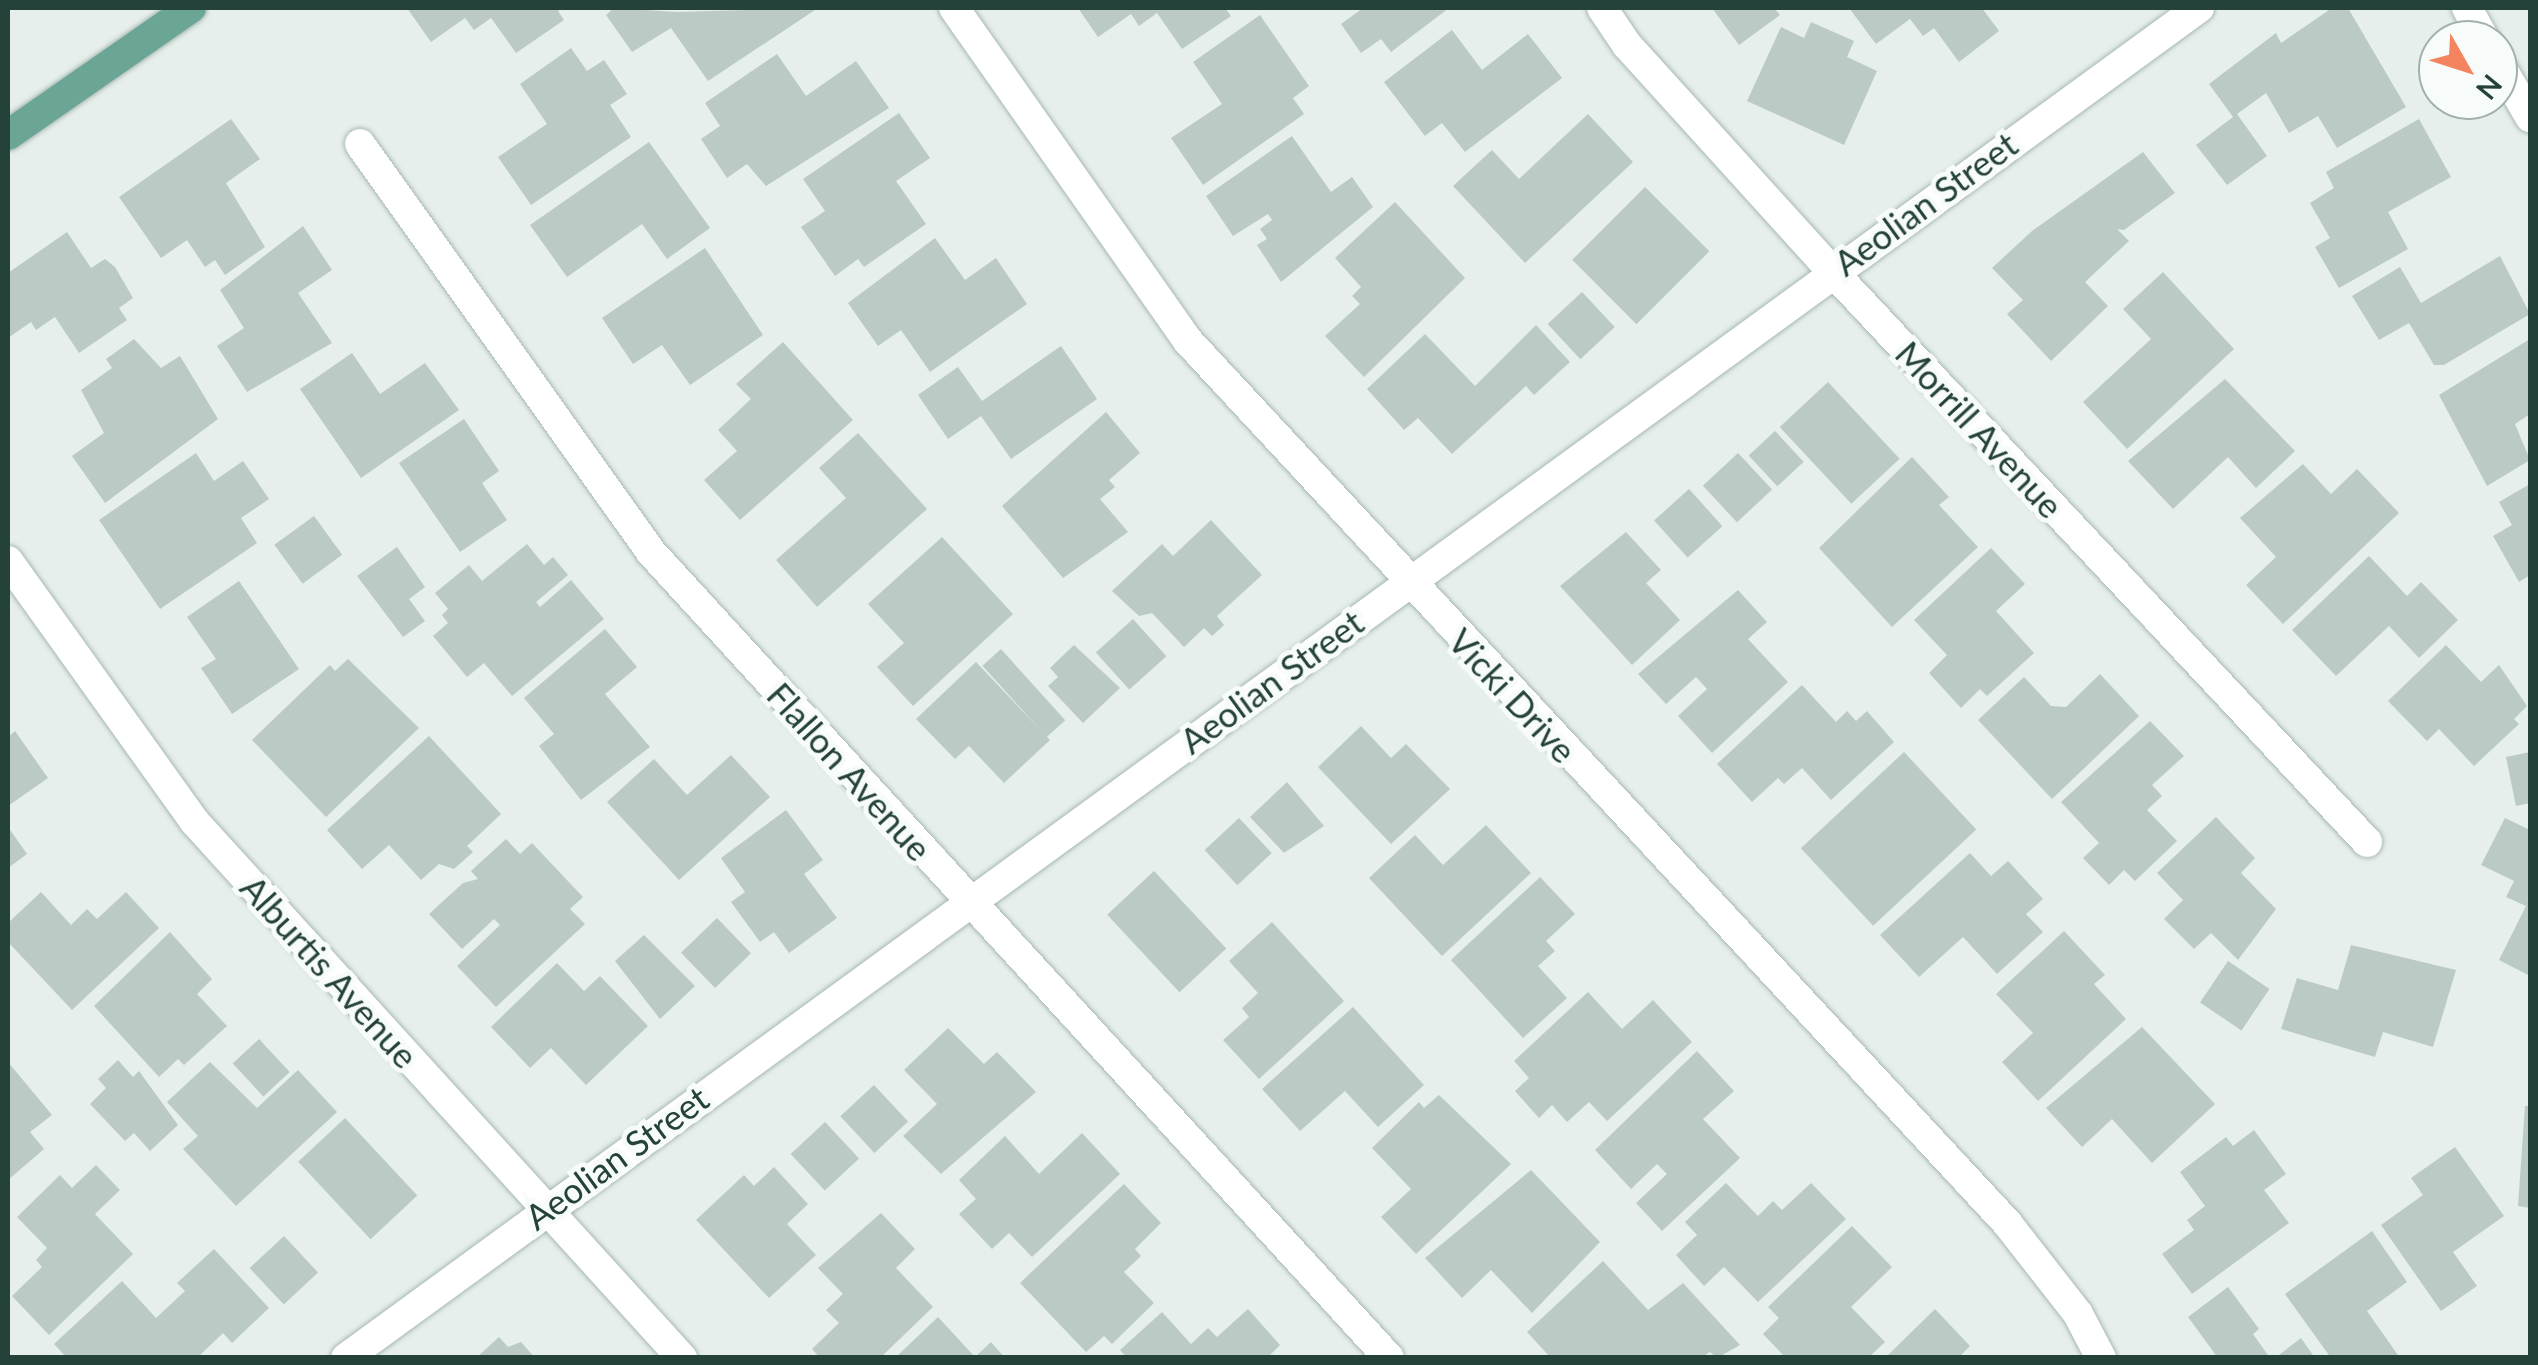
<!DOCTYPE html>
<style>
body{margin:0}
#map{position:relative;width:2538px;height:1365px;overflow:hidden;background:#e6efeb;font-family:Lato,sans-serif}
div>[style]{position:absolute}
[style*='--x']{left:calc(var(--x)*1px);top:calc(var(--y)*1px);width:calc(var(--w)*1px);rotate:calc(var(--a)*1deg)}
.building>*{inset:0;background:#bbcac4;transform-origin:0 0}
.roads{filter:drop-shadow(0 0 2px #a8b8b2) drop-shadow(0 0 2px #a8b8b2)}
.street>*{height:30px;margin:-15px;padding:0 15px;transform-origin:15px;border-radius:15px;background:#fff}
.primary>*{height:30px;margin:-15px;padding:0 15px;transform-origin:15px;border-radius:15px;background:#6aa596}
span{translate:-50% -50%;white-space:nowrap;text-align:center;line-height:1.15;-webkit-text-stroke:10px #f7fbf9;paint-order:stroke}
.street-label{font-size:35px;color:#24423a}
.frame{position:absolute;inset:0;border:10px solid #24423a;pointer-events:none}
.north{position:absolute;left:2418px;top:20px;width:100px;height:100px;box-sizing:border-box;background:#f7fbf9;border:2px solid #a3b1ad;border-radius:50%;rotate:129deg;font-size:28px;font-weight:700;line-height:40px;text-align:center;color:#24423a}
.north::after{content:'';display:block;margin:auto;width:35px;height:45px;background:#f4845f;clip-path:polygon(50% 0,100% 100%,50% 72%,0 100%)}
</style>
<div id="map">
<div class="building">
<div style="clip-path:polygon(407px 8px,563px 8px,558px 11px,564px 20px,516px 53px,491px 18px,474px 30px,465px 18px,431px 42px)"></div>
<div style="clip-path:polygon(614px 8px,677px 12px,818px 8px,708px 81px,671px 28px,632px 52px,606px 15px)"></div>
<div style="clip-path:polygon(1078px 8px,1225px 8px,1231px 16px,1182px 49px,1157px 13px,1139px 26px,1131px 14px,1098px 37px)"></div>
<div style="clip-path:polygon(1363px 8px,1449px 8px,1391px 52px,1381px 39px,1361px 53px,1341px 24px)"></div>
<div style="clip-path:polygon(1712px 8px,1774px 8px,1780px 15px,1739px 45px)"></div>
<div style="clip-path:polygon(1849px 8px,1982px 8px,1999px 31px,1959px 62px,1934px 28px,1923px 36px,1910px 19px,1876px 44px)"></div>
<div style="clip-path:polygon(2332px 8px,2348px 8px,2406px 107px,2337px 148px,2318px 116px,2289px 133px,2266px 93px,2237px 114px,2267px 156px,2227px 185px,2196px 145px,2233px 117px,2209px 84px,2276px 33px,2281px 43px)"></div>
<div style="clip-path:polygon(1260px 15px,1309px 86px,1293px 98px,1304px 114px,1203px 185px,1171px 138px,1222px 104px,1193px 62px)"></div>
<div style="clip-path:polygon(1811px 22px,1854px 41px,1847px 57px,1877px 71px,1844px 145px,1747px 101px,1781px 27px,1804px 38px)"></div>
<div style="clip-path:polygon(1452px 30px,1482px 70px,1528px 34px,1562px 78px,1465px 152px,1442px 123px,1425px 136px,1384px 82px)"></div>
<div style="clip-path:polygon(571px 48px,587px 71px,604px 60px,627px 94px,610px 105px,631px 137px,531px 205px,498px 157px,547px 124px,520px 84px)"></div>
<div style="clip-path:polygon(777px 54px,806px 96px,856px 61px,889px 108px,766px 186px,747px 164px,727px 178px,701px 139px,720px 126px,705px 103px)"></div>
<div style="clip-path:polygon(899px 113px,930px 158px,896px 181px,926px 224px,864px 267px,858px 259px,835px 276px,801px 227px,825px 211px,803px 179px)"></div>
<div style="clip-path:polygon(1588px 114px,1633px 162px,1525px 263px,1453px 186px,1492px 150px,1519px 179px)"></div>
<div style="clip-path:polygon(231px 119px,260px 159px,226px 183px,265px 247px,225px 275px,215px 260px,205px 267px,187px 240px,161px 258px,119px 197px)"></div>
<div style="clip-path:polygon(2419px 119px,2451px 177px,2388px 212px,2408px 249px,2339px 288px,2315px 247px,2330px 238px,2310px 203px,2334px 188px,2326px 172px)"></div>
<div style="clip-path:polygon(1292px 136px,1331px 192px,1352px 177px,1373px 207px,1281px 282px,1257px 245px,1267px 239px,1260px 229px,1272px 220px,1268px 214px,1233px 236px,1206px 196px)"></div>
<div style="clip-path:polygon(649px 142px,710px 228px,667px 259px,642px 224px,567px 277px,530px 225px)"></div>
<div style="clip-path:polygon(2143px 152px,2175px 193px,2124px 230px,2117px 229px,2129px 241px,2085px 282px,2108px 306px,2051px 361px,2007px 314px,2023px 300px,1992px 268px,2032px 231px)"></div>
<div style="left:1645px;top:187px;width:91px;height:103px;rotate:45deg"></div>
<div style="clip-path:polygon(1395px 202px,1465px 278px,1364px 377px,1325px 336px,1360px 304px,1352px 296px,1361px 287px,1335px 258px)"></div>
<div style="clip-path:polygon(303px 226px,332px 270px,298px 293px,332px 343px,247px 392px,217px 346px,244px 328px,220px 290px)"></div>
<div style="clip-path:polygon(67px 232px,91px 268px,105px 259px,115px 267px,133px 298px,119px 308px,127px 320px,79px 353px,55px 317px,36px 330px,31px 322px,8px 338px,8px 273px)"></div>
<div style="clip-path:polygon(935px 238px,965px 280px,996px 258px,1027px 304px,930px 372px,901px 330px,878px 346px,848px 303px)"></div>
<div style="clip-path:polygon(705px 248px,763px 335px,690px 385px,662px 345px,633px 364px,602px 318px)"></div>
<div style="clip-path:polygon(2500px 256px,2530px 314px,2444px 365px,2434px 365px,2409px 323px,2379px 340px,2352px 296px,2400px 267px,2421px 303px)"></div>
<div style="clip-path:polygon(2163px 272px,2234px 349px,2127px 449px,2083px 402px,2151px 339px,2123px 309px)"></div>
<div style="left:1582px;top:292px;width:48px;height:47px;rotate:47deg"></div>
<div style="clip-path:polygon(1536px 325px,1570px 362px,1534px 395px,1526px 386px,1452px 454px,1418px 418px,1404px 430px,1367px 389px,1425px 334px,1475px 386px)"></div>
<div style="clip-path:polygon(134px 339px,161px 368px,180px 356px,218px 419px,105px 503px,72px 456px,104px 433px,81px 390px,112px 368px,106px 359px)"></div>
<div style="clip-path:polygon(2530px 339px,2530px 414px,2515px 424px,2530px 460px,2487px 486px,2439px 395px)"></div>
<div style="clip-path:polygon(783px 342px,853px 420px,740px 520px,704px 480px,737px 451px,718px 430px,751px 399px,736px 384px)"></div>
<div style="clip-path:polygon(1061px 346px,1097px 399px,1011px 459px,981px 416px,948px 439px,918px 395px,958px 367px,982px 401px)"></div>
<div style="clip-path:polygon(352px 353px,380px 394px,425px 363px,459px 410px,361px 478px,300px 389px)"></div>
<div style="clip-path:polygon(2225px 379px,2295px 451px,2256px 488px,2228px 457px,2173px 509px,2128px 461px)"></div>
<div style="left:1828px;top:382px;width:105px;height:66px;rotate:47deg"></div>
<div style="clip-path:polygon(1106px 412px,1140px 453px,1109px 480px,1115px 487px,1100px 499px,1128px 532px,1063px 578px,1002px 506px)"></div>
<div style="clip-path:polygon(464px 419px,499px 471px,482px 483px,507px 520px,460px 552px,399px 463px)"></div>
<div style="left:1775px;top:431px;width:42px;height:36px;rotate:47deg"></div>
<div style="clip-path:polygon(858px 433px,927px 509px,817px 607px,776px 560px,846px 498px,819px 468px)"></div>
<div style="clip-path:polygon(196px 453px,214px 481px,243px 461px,269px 499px,241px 518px,257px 543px,160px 609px,99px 520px)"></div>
<div style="left:1738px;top:453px;width:50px;height:48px;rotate:47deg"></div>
<div style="clip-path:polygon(1912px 457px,1949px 497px,1939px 505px,1978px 547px,1892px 627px,1819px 548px)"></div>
<div style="clip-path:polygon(2303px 464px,2331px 494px,2357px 469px,2399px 513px,2283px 624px,2246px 585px,2276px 557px,2240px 518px)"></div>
<div style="clip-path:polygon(2530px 484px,2530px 575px,2519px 582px,2493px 536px,2512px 525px,2499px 502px)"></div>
<div style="left:1689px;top:489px;width:50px;height:47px;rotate:48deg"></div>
<div style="left:314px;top:516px;width:48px;height:49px;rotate:54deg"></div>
<div style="clip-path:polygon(1211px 520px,1262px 575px,1217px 616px,1224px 625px,1212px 636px,1204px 628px,1184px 647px,1152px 613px,1139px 616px,1112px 591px,1162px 544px,1173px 556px)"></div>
<div style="clip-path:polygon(1626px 532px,1661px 570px,1646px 583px,1680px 620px,1632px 665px,1560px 586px)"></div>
<div style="clip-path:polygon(942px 537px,1013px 614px,913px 706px,877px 667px,904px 643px,868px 604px)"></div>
<div style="clip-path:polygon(527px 544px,544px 565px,553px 557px,568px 575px,536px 602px,540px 607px,571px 580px,604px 619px,512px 696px,484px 663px,467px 677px,433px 636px,448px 623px,442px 615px,448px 609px,435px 593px,469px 565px,482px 581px)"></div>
<div style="clip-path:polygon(397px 547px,425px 587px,409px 599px,425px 621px,403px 637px,357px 576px)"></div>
<div style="clip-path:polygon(1991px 548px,2025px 584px,1996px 611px,2034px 653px,1987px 696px,1980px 689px,1961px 708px,1929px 673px,1947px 655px,1914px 620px)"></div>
<div style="clip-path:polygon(2369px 556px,2407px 596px,2421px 582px,2458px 620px,2419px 658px,2389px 626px,2336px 676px,2292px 630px)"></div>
<div style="clip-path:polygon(239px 581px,299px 669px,232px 714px,201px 668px,216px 659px,187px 617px)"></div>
<div style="clip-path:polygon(1738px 590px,1767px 622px,1748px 639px,1788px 682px,1712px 753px,1678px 716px,1707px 689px,1696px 677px,1666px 704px,1638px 674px)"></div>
<div style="left:1133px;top:619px;width:50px;height:50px;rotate:48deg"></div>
<div style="clip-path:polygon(605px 629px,637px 667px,605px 694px,650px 747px,581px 800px,539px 746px,554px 734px,524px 698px)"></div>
<div style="clip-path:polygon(1074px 645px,1120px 688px,1083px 723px,1048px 686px,1058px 677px,1050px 668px)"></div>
<div style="clip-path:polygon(2446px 645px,2481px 682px,2499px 665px,2527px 706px,2514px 719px,2519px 724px,2474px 766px,2439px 729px,2427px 741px,2388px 701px)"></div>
<div style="left:1001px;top:649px;width:96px;height:25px;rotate:48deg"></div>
<div style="clip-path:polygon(348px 659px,419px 728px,326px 817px,252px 740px,330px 665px,335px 671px)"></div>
<div style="clip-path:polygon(976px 662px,1050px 740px,1004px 783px,969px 746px,955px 759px,916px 719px)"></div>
<div style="clip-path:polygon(2100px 674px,2139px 716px,2052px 799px,1978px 720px,2024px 677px,2051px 706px,2066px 707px)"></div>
<div style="clip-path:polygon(1802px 685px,1836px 722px,1847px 711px,1856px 721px,1867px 711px,1894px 742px,1831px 800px,1802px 768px,1784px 784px,1778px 778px,1752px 802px,1717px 764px)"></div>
<div style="clip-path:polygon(2150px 721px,2184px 756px,2152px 785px,2162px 796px,2147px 810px,2177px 841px,2135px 881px,2124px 870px,2109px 885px,2083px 858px,2099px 843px,2061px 802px)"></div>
<div style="clip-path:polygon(1361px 726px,1391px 758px,1406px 744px,1450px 789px,1391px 844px,1318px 767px)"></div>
<div style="clip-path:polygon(15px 731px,48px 778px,8px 806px,8px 737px)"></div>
<div style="clip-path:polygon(429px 736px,501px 814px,467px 846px,473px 852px,454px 869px,439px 864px,421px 880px,389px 845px,362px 869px,327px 830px)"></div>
<div style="left:1904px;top:752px;width:106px;height:141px;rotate:47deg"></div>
<div style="clip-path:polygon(2530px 752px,2530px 803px,2516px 806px,2506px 757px)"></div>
<div style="clip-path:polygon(731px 755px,770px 797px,679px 880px,607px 802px,654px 759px,687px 795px)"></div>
<div style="clip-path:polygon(1287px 782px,1324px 826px,1284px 853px,1250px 817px)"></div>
<div style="clip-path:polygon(786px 810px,823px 860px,804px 874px,837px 918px,789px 953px,774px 932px,760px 942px,731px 902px,745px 892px,721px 858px)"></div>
<div style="clip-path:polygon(2216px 817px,2255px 858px,2241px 873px,2276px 909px,2238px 960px,2211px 933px,2194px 949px,2164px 919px,2183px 900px,2157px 873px)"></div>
<div style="left:1239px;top:818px;width:48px;height:47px;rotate:47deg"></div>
<div style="clip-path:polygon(2505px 818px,2530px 830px,2530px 976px,2499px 960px,2526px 906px,2506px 897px,2514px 881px,2481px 865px)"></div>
<div style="clip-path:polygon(1486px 825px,1531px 873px,1442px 956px,1369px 878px,1415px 835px,1443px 865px)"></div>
<div style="clip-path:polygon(8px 827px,27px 854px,8px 868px)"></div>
<div style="clip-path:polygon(506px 839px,520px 854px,532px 843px,583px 897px,570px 909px,585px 924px,496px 1007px,457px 966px,500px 925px,494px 919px,462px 949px,429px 914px,463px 883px,478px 879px,471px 871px)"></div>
<div style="clip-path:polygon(1970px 853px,1991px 876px,2008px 861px,2043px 899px,2026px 914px,2043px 932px,1997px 974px,1963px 937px,1919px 977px,1880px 935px)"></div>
<div style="left:1154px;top:871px;width:106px;height:64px;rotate:47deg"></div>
<div style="clip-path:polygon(1540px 877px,1575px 914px,1546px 941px,1555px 951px,1538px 966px,1567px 998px,1523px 1038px,1451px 960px)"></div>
<div style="clip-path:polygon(41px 892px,71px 925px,87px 909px,97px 919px,126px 892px,159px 928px,72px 1010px,8px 942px,8px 923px)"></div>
<div style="left:717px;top:918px;width:49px;height:50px;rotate:46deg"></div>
<div style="clip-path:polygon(1272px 922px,1344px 1001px,1259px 1079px,1223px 1040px,1249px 1017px,1242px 1008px,1258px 993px,1229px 961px)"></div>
<div style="clip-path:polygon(2064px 931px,2105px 975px,2094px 984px,2126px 1019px,2038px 1101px,2002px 1062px,2033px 1033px,1996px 994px)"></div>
<div style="clip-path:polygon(170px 932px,212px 979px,197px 994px,227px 1026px,184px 1065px,178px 1059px,159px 1077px,94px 1006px)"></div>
<div style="clip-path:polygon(644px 935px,695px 986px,660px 1019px,615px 961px)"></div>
<div style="clip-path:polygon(2351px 945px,2456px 970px,2433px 1047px,2383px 1032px,2375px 1057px,2281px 1029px,2297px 978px,2338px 990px)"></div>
<div style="left:2228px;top:961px;width:50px;height:50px;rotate:34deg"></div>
<div style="clip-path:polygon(557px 963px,584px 991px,600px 976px,648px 1026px,586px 1085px,551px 1048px,530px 1068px,491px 1027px)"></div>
<div style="clip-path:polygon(1588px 992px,1622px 1029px,1653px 1000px,1692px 1042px,1607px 1121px,1589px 1102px,1567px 1122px,1552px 1105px,1539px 1118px,1515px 1091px,1529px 1078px,1514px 1061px)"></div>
<div style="clip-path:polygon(1353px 1007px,1424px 1085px,1378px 1127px,1345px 1091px,1300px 1131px,1262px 1089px)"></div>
<div style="clip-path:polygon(2142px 1027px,2215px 1104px,2152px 1163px,2112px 1119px,2082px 1147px,2046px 1108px)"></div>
<div style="clip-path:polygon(948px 1028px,984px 1064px,997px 1052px,1036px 1092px,941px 1174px,903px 1136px,937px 1104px,904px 1070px)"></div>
<div style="left:259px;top:1039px;width:45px;height:36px;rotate:47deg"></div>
<div style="clip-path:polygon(1697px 1051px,1734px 1091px,1703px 1119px,1740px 1158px,1662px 1231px,1636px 1203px,1667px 1174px,1657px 1164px,1631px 1189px,1595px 1150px)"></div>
<div style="clip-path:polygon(118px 1060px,133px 1077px,139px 1071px,178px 1125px,150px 1151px,134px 1133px,125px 1141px,90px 1104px,106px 1088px,98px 1079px)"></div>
<div style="clip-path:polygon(8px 1062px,52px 1115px,30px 1132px,44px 1149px,8px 1180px)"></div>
<div style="clip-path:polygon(210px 1062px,257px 1108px,298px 1070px,337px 1112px,236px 1206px,183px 1149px,198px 1136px,167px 1102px)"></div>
<div style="left:874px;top:1085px;width:50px;height:46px;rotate:47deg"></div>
<div style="clip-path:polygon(1439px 1095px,1511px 1164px,1416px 1254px,1381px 1217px,1411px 1189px,1372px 1148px,1419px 1102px,1424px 1108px)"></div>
<div style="clip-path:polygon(2525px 1106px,2530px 1106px,2530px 1208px,2518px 1206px)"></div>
<div style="left:345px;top:1118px;width:106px;height:64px;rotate:47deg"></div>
<div style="left:825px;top:1122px;width:50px;height:47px;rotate:47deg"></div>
<div style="clip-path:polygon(2254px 1130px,2286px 1174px,2264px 1190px,2289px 1223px,2192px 1294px,2162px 1254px,2194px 1230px,2187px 1220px,2205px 1206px,2180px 1172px,2226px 1137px,2233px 1146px)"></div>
<div style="clip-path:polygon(1082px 1133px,1120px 1174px,1032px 1257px,1009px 1233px,992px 1249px,959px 1214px,976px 1199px,959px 1180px,1005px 1136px,1039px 1174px)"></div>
<div style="clip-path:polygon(2455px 1147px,2504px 1216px,2453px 1252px,2477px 1286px,2441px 1311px,2381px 1225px,2423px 1195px,2411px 1178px)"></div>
<div style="clip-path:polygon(96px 1165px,120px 1190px,95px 1214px,133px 1254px,49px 1335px,12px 1296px,42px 1267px,36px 1260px,47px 1248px,17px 1217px,60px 1175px,72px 1188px)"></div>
<div style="clip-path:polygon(774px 1167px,808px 1204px,787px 1224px,816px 1255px,769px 1298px,696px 1220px,744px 1175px,754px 1186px)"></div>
<div style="clip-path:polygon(1531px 1170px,1600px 1242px,1532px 1313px,1491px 1270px,1462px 1298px,1425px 1258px)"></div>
<div style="clip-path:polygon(1726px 1183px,1758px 1216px,1773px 1201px,1782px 1210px,1811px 1183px,1846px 1219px,1758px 1302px,1724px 1267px,1704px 1286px,1676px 1255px,1697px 1235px,1685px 1222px)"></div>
<div style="clip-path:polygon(1124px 1184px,1161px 1223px,1135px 1249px,1141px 1256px,1124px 1272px,1154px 1303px,1112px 1344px,1104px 1336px,1086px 1352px,1020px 1283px)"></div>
<div style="clip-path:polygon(881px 1213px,915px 1249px,896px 1268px,933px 1307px,880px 1358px,820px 1358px,812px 1349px,839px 1323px,826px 1310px,843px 1294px,818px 1268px)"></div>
<div style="clip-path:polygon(1852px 1226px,1892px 1267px,1851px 1307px,1885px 1342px,1868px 1358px,1786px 1358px,1763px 1334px,1779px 1318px,1768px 1307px)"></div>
<div style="clip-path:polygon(2372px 1231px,2407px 1282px,2367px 1311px,2400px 1358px,2331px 1358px,2285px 1294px)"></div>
<div style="left:284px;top:1236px;width:50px;height:47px;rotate:47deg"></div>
<div style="clip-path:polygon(214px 1249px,269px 1308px,232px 1343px,223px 1333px,197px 1358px,67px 1358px,54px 1344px,122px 1281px,156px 1318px,185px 1291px,177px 1283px)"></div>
<div style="clip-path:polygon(1603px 1261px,1648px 1310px,1683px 1283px,1740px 1345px,1717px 1358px,1710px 1352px,1700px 1358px,1551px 1358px,1527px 1332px)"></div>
<div style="clip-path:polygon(2228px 1287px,2259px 1329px,2253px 1334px,2270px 1358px,2218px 1358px,2188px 1317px)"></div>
<div style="clip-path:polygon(1248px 1309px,1280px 1345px,1267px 1358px,1127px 1358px,1120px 1350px,1162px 1312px,1191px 1344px,1208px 1328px,1217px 1337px)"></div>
<div style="clip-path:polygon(1935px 1309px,1970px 1346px,1958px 1358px,1885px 1358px)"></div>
<div style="clip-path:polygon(938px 1317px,975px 1357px,991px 1342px,1005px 1358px,895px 1358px)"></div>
<div style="clip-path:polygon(499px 1337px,508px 1347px,521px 1342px,535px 1358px,476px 1358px)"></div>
<div style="clip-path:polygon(2301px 1338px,2315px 1358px,2275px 1358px)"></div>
</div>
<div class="roads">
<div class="street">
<div style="--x:954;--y:8;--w:407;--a:54.9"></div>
<div style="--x:1188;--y:341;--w:1204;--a:47.12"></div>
<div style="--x:2007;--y:1223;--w:115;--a:52"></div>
<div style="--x:2078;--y:1314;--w:50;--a:62.4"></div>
<div style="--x:1602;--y:8;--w:45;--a:56"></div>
<div style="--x:1627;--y:45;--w:304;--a:47.8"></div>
<div style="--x:1831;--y:270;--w:784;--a:46.86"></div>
<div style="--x:2467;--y:8;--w:37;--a:61"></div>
<div style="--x:2498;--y:62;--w:64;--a:59.8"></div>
<div style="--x:360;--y:144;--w:500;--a:54.5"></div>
<div style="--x:650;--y:551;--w:1094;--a:47.52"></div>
<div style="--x:8;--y:561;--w:320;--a:54.4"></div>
<div style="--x:194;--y:821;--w:726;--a:47.74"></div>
<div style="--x:346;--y:1358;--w:2293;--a:-36.08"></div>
</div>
<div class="primary">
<div style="--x:8;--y:135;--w:223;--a:-34.8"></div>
</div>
</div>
<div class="street-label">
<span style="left:1925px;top:203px;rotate:-36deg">Aeolian Street</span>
<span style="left:1980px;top:429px;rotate:47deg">Morrill Avenue</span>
<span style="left:1271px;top:681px;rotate:-36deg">Aeolian Street</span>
<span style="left:1513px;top:695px;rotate:47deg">Vicki Drive</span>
<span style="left:850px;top:771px;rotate:48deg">Flallon Avenue</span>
<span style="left:330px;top:971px;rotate:48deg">Alburtis Avenue</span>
<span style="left:616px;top:1157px;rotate:-36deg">Aeolian Street</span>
</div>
<div class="frame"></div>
<div class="north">N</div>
</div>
